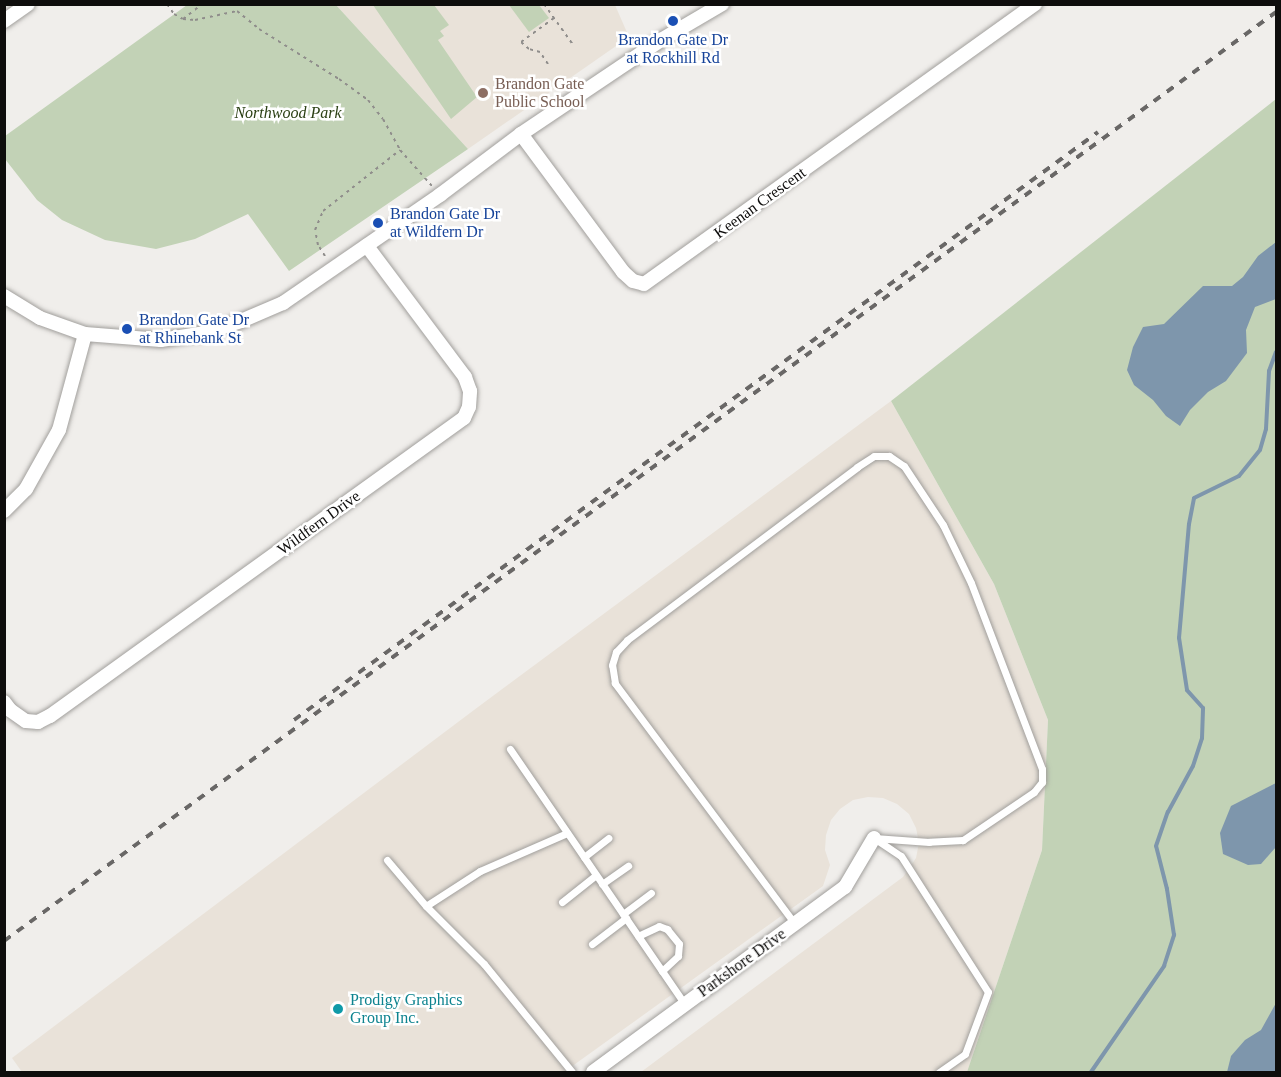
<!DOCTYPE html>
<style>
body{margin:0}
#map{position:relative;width:1281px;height:1077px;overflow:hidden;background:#f0eeeb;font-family:"Times New Roman",serif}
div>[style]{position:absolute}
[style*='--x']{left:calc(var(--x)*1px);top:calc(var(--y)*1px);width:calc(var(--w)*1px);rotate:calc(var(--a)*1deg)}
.built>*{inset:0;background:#e9e2d9}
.green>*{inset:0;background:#c2d2b6}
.water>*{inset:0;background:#7e96ac}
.stream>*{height:4px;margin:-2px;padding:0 2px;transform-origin:2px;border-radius:2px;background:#7e96ac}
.path>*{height:2px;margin-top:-1px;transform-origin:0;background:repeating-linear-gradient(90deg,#8f8d8b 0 3px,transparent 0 7.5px)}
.roads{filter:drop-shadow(0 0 2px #a19f9c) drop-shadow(0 0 2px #a19f9c)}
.lane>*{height:7px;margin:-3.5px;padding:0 3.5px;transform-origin:3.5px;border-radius:3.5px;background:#fff}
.street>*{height:14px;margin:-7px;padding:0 7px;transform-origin:7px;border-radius:7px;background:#fff}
.rail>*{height:4px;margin-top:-2px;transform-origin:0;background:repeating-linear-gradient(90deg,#696766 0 8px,transparent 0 16px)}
.dots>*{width:16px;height:16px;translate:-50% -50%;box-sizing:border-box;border:3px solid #fff;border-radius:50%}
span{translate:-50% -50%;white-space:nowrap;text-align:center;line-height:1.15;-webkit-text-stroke:5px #fff;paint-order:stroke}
.transit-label{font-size:16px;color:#164399}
.left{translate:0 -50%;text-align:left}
.education-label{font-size:16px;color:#785e54}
.park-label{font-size:16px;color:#2b4014;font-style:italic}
.street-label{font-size:16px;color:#0e0d0c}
.culture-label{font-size:16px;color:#0d838f}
.frame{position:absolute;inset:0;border:6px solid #0e0d0c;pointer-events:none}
</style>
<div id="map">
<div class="built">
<div style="clip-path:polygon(336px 5px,615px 5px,629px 37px,468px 149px)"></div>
<div style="clip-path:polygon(891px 401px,994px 584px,1048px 720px,1042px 850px,967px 1072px,641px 1072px,903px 877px,916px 858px,919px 843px,916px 828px,909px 814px,897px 804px,883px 798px,868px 797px,853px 800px,840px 809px,831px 820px,826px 835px,825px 850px,830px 865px,823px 886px,564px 1072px,22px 1072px,12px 1058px,474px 710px)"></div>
</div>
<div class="green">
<div style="clip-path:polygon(336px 5px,468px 149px,289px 271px,248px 214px,195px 239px,156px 249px,105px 240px,62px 220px,37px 200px,5px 159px,5px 136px,187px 5px)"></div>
<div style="clip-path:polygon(373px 5px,434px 5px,449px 25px,440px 31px,444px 36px,438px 40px,477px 97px,451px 119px)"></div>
<div style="clip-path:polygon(509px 5px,539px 5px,549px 18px,529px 32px)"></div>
<div style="clip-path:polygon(1276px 99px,1276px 1072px,967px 1072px,1042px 850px,1048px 720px,994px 584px,891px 401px)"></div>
</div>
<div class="water">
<div style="clip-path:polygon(1276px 242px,1276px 299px,1255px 307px,1246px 330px,1247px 353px,1226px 381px,1208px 392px,1190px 410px,1180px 426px,1166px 416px,1153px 400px,1134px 385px,1127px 370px,1133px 347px,1143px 327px,1164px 324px,1203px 286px,1232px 286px,1243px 277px,1258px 256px)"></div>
<div style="clip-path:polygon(1276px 783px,1276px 847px,1261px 864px,1248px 865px,1223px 854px,1220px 833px,1231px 806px)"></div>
<div style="clip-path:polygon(1276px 1003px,1276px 1072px,1227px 1072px,1231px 1056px,1245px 1040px,1261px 1030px)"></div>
</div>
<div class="stream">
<div style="--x:1091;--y:1072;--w:129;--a:-55.4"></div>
<div style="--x:1164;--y:966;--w:33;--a:-72"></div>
<div style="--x:1174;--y:935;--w:47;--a:-98.7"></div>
<div style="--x:1167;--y:889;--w:44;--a:-104.3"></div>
<div style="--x:1156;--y:846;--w:36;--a:-71"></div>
<div style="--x:1168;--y:812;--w:52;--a:-61.5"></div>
<div style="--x:1193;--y:766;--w:29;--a:-72"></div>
<div style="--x:1202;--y:738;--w:30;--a:-88"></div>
<div style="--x:1203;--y:708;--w:24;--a:-132"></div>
<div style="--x:1187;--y:690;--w:53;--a:-98.7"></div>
<div style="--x:1179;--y:638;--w:114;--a:-85"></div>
<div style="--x:1189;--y:524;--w:26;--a:-79"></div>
<div style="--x:1194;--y:498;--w:50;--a:-26.1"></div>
<div style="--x:1239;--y:476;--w:33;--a:-51"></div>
<div style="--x:1260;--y:450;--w:22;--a:-74"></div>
<div style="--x:1266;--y:429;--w:58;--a:-87"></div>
<div style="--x:1269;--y:371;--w:20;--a:-70"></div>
</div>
<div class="path">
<div style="--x:167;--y:4;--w:12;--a:55"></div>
<div style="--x:174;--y:14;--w:10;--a:29"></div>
<div style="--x:183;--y:19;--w:24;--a:-38"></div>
<div style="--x:544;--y:4;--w:52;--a:54.5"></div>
<div style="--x:183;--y:19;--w:12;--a:5"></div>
<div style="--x:195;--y:20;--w:43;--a:-12.1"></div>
<div style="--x:237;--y:11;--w:28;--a:39"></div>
<div style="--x:259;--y:29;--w:94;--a:32"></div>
<div style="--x:339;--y:79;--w:36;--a:36"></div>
<div style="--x:368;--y:100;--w:24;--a:52"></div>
<div style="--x:383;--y:119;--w:35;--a:61"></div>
<div style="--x:400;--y:150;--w:48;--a:48.4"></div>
<div style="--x:548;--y:64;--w:14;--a:-124"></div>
<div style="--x:540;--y:52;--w:11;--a:-165"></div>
<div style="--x:529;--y:49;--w:11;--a:-139"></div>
<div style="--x:521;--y:42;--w:41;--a:-36"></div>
<div style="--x:325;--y:256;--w:13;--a:-122"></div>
<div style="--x:318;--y:245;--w:15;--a:-101"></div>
<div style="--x:315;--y:230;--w:21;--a:-67"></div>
<div style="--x:323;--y:211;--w:98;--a:-38.4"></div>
</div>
<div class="roads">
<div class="lane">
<div style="--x:510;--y:749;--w:310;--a:55.6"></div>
<div style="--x:567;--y:833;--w:95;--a:156.4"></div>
<div style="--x:480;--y:871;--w:64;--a:147.1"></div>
<div style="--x:426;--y:906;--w:82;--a:45"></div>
<div style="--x:484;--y:964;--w:139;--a:50.8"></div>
<div style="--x:874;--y:838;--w:32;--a:34"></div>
<div style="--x:901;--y:856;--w:161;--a:57.4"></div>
<div style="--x:988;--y:992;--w:66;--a:110.4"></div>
<div style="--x:965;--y:1054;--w:32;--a:145"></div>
<div style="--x:584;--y:857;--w:31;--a:-38"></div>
<div style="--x:387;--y:860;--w:60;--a:49.7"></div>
<div style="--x:602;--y:884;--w:32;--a:-35"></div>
<div style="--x:562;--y:902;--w:43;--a:-38.5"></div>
<div style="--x:623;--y:914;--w:35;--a:-37"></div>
<div style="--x:795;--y:924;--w:301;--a:-126.8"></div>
<div style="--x:615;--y:683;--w:18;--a:-99"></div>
<div style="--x:612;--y:665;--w:14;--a:-73"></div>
<div style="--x:616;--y:652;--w:16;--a:-47"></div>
<div style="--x:627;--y:640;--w:288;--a:-36.9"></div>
<div style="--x:857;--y:467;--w:20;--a:-33"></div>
<div style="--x:874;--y:456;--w:15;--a:0"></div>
<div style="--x:889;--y:456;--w:18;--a:34"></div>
<div style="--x:904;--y:466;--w:71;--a:56.5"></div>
<div style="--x:943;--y:525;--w:64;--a:64.2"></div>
<div style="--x:971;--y:583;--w:199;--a:69.1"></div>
<div style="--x:1042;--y:769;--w:13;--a:90"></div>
<div style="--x:1042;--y:782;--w:13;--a:129"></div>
<div style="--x:1034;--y:792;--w:86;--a:145.9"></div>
<div style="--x:963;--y:840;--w:34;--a:177"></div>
<div style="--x:929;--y:842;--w:55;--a:-175.8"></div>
<div style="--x:638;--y:936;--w:23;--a:-25"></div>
<div style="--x:659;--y:926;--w:9;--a:21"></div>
<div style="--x:667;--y:929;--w:19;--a:51"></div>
<div style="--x:679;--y:944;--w:12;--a:95"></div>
<div style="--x:678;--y:956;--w:22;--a:137"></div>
<div style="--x:592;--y:944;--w:43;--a:-37.4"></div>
</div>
<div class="street">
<div style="--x:4;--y:21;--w:29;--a:-35"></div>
<div style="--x:521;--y:134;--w:172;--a:53.5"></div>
<div style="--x:623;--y:272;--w:13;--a:42"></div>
<div style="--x:633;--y:281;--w:11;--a:15"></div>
<div style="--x:644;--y:284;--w:481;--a:-35.6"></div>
<div style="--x:4;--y:296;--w:42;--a:31.4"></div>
<div style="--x:40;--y:318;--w:48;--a:19.6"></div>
<div style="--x:85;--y:334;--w:76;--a:4.5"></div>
<div style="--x:161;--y:340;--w:39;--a:-9"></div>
<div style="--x:200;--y:334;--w:43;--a:-17.6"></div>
<div style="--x:241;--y:321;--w:46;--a:-23.2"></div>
<div style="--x:283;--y:303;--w:191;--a:-34.5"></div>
<div style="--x:440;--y:195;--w:101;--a:-37"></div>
<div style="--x:521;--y:134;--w:169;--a:-33.9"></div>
<div style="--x:661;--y:40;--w:71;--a:-30.5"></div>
<div style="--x:4;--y:511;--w:31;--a:-45"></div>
<div style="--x:26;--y:489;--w:68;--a:-60.8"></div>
<div style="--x:59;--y:430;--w:99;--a:-74.8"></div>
<div style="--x:4;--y:702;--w:10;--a:53"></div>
<div style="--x:10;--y:710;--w:19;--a:35"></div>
<div style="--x:26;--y:721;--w:12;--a:5"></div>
<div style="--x:38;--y:722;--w:13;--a:-27"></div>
<div style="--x:50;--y:716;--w:510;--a:-35.75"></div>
<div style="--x:464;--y:418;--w:12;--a:-66"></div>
<div style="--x:469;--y:407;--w:16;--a:-86"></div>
<div style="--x:470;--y:391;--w:15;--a:-110"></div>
<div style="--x:465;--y:377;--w:164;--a:-126.8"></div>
<div style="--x:593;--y:1072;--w:313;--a:-36.3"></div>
<div style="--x:845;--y:887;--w:57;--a:-59.4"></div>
</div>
</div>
<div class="rail">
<div style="--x:294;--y:720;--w:996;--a:-36.18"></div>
<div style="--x:4;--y:941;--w:1575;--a:-36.14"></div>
</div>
<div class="dots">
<div style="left:673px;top:21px;background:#1a4fb4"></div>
<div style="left:483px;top:93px;background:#8d6e63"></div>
<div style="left:378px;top:223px;background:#1a4fb4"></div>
<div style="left:127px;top:329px;background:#1a4fb4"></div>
<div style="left:338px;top:1009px;background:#0f9aa8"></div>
</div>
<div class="transit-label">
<span style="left:673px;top:49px">Brandon Gate Dr<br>at Rockhill Rd</span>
<span class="left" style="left:390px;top:223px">Brandon Gate Dr<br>at Wildfern Dr</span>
<span class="left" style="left:139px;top:329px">Brandon Gate Dr<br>at Rhinebank St</span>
</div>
<div class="education-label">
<span class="left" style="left:495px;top:93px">Brandon Gate<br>Public School</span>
</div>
<div class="park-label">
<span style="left:288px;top:113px">Northwood Park</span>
</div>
<div class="street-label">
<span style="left:760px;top:203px;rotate:-36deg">Keenan Crescent</span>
<span style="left:319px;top:523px;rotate:-36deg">Wildfern Drive</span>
<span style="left:742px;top:963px;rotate:-36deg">Parkshore Drive</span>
</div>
<div class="culture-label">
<span class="left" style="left:350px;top:1009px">Prodigy Graphics<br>Group Inc.</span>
</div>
<div class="frame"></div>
</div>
